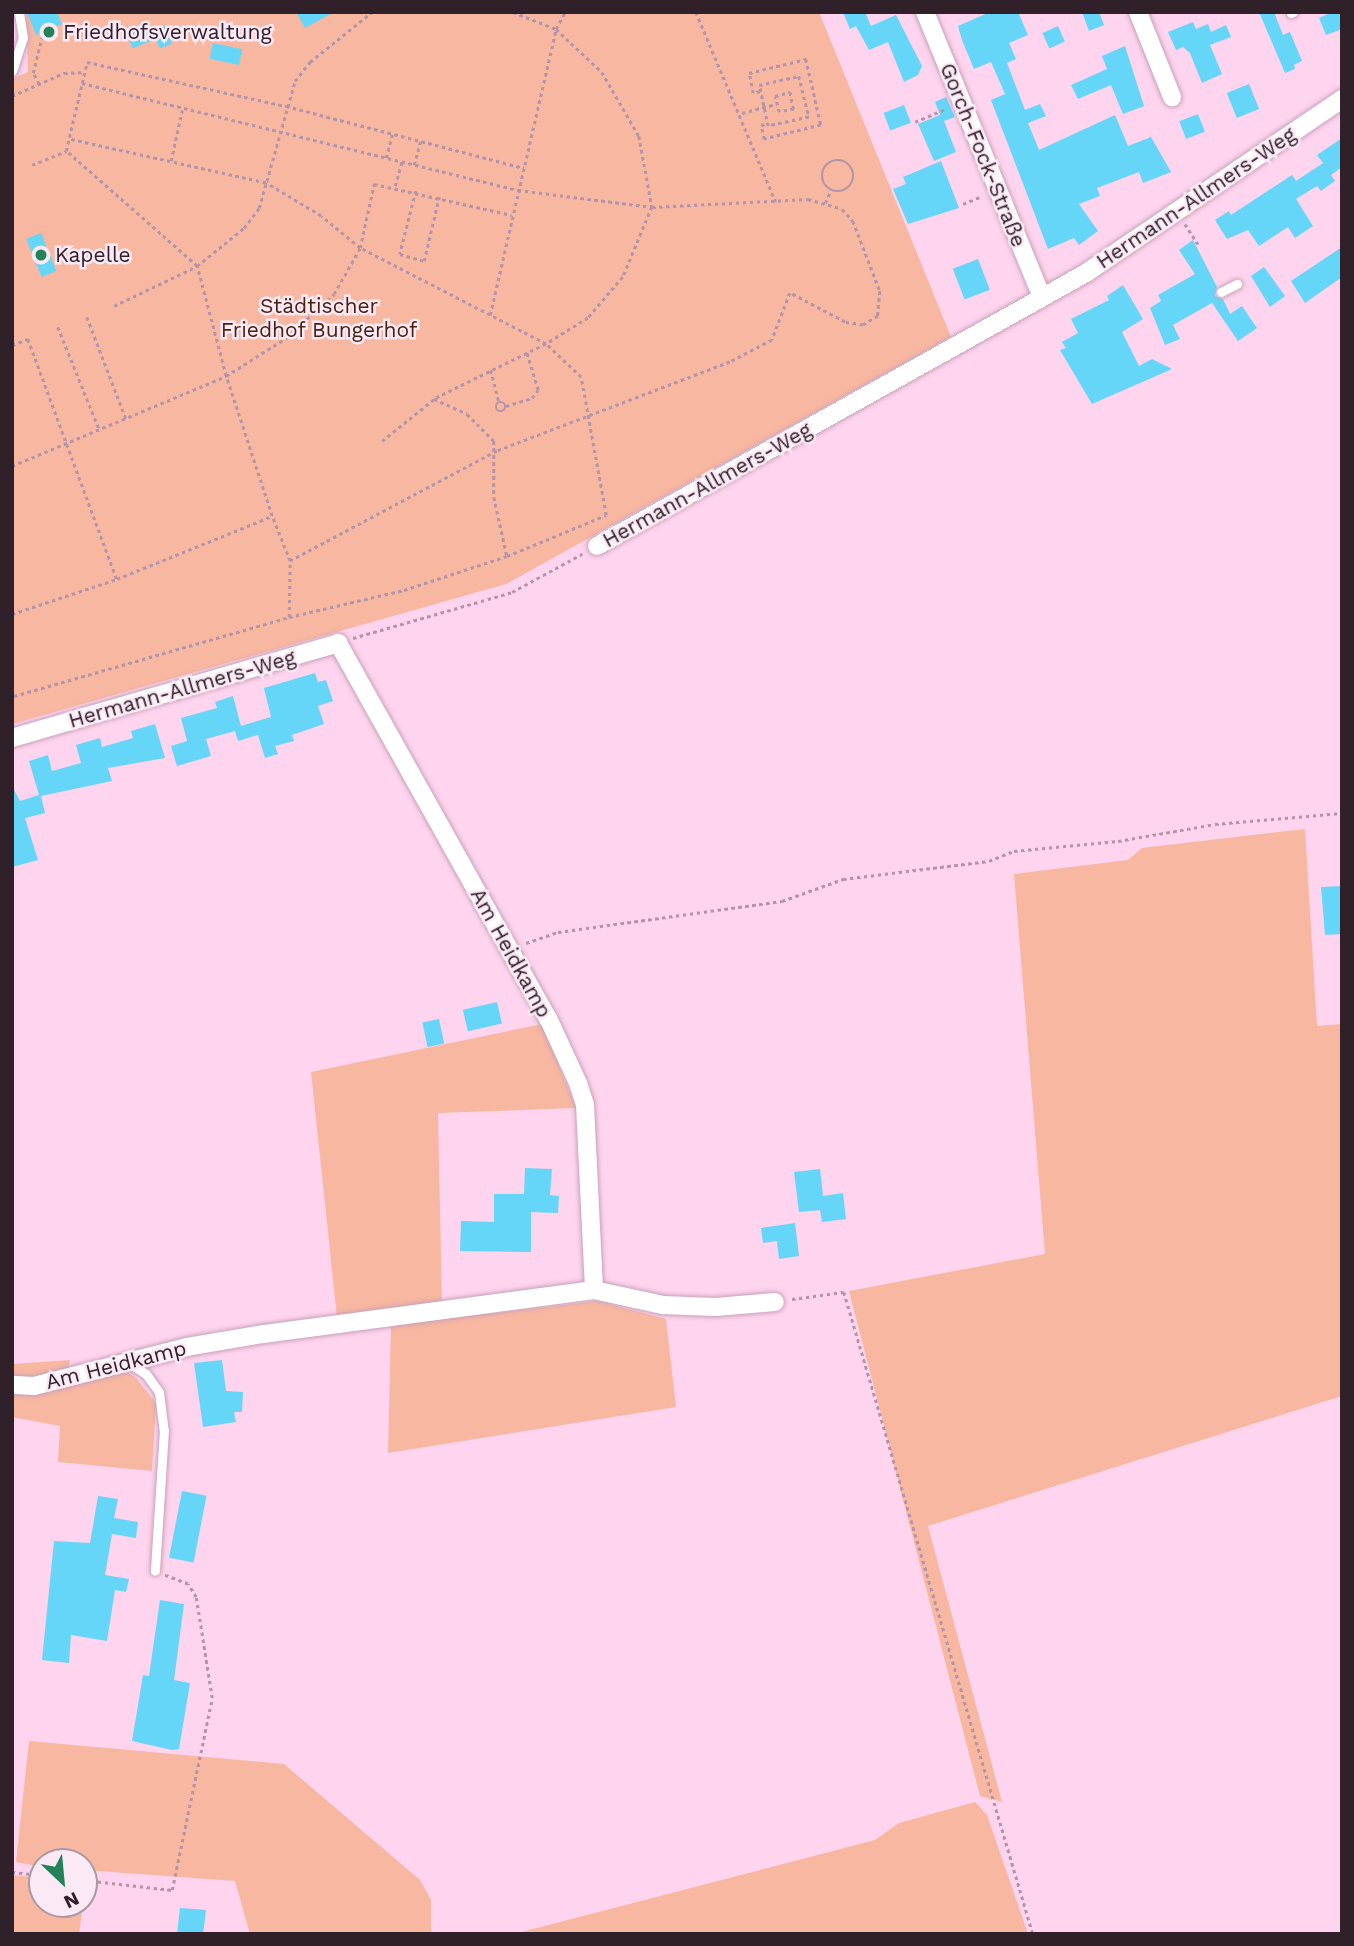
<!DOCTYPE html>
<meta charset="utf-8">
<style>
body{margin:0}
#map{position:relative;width:1354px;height:1946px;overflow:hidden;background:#fed4ee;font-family:"Work Sans",sans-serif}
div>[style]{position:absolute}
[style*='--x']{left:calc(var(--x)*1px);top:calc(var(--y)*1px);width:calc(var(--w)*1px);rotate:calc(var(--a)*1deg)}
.green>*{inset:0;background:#f8b7a0}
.building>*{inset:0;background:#65d6f8;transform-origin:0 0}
.path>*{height:2.5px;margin-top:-1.25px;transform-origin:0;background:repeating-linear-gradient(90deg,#b494a8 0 3.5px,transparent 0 7px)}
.path>.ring{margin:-1.25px;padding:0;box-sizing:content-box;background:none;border:2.5px solid #b494a8;border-radius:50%}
.roads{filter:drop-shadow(0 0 2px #c9a1ba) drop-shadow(0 0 2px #c9a1ba)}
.lane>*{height:9px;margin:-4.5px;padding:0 4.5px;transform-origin:4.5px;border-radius:4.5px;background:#fff}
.street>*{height:18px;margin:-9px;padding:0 9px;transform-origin:9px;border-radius:9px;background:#fff}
.dots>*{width:19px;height:19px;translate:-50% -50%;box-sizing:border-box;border:4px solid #fbeaf5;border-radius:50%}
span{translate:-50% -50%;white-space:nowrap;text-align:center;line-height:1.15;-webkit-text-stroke:5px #fbeaf5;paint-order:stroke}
.poi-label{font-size:21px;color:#2f202a}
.left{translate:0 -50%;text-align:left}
.street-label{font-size:21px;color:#2f202a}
.park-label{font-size:21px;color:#4a2111}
.frame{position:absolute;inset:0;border:14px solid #2f202a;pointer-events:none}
.north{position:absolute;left:28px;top:1848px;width:70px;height:70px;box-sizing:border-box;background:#fbeaf5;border:2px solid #a999a4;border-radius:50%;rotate:154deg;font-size:19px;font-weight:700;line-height:28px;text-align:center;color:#2f202a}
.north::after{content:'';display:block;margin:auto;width:24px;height:32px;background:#238259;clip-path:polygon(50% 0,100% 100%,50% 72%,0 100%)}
</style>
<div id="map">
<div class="green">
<div style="clip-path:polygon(32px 12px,819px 12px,951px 337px,506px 584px,12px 724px,12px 79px,28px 72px,26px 15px)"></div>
<div style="clip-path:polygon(1305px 829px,1317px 1026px,1342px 1024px,1342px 1396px,928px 1526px,1002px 1802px,980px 1796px,849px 1291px,1045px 1254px,1014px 874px,1128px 860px,1142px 848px)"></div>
<div style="clip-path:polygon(542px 1024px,576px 1108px,438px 1113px,442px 1304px,337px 1317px,311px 1072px)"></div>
<div style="clip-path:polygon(598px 1301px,666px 1319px,676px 1407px,388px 1453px,391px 1325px)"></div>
<div style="clip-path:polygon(70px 1360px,65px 1383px,121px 1368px,135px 1377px,156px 1403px,152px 1471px,58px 1462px,60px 1426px,12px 1417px,12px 1364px)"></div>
<div style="clip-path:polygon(29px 1741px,284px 1764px,420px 1880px,431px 1900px,431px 1934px,250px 1934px,235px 1881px,84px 1870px,84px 1862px,42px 1862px,42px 1867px,16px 1862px)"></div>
<div style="clip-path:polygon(975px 1802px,987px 1815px,1028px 1934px,514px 1934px,875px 1840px,899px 1823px)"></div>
<div style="clip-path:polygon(12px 1875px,42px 1878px,42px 1904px,83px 1904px,79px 1934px,12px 1934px)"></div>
</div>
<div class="building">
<div style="clip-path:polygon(27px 12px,57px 12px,62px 24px,36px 35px)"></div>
<div style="clip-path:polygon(296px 12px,334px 12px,305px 28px)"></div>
<div style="clip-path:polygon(843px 12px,865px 12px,871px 26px,896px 15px,922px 66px,918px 75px,904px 82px,888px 42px,869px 50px,856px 26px,850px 29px)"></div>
<div style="clip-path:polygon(990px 12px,1018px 12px,1028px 35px,1009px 43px,1016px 59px,1007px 63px,1025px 110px,1040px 104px,1046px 116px,1028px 123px,1039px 150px,1115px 115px,1128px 146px,1151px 137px,1171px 172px,1143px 183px,1139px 172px,1097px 188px,1100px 196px,1079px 204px,1098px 231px,1079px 245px,1074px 238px,1048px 249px,991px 100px,1005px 94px,991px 62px,974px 69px,962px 40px,958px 26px)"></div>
<div style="clip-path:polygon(1082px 12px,1099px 12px,1104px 25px,1089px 31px)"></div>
<div style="clip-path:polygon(1259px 12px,1274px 12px,1283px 35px,1290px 32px,1302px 61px,1294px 65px,1295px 69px,1285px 73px)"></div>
<div style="clip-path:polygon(1332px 12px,1342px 12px,1342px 29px,1326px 35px,1319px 18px)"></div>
<div style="clip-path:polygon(1193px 22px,1196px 29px,1208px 24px,1211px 32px,1226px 25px,1231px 37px,1210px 45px,1222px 74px,1202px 83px,1190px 53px,1183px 47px,1176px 50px,1168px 32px)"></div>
<div style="left:146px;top:24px;width:17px;height:22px;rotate:66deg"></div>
<div style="left:165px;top:26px;width:19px;height:13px;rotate:69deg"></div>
<div style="left:1058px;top:26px;width:17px;height:17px;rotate:66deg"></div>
<div style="left:213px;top:43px;width:30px;height:16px;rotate:12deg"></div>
<div style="clip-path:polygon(1125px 46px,1144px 106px,1123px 114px,1111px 85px,1078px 99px,1071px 85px,1107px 69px,1102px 56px)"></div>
<div style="left:1249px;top:84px;width:27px;height:24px;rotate:68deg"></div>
<div style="clip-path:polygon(946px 97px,955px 117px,944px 121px,956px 152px,934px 161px,918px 124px,940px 115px,935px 102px)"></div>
<div style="left:904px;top:105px;width:19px;height:22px;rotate:69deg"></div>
<div style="left:1198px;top:114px;width:19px;height:20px;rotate:69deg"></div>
<div style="clip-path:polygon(1342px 138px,1342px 167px,1331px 175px,1335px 181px,1321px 191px,1317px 186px,1296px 199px,1313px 226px,1295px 238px,1288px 227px,1259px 246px,1248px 230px,1227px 239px,1215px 220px,1229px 211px,1231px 215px,1292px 175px,1296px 181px,1323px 163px,1317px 155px)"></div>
<div style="clip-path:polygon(941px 161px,959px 208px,908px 224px,893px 189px,906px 184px,903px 177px)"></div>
<div style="left:41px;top:233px;width:41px;height:16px;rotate:68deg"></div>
<div style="clip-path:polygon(1193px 240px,1217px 287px,1215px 296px,1223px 299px,1230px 314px,1242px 306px,1257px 328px,1238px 341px,1212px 303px,1173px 325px,1180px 339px,1165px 345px,1150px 308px,1161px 301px,1158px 295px,1195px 274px,1179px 250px)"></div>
<div style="clip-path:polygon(1342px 247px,1342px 277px,1305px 303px,1291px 281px)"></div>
<div style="left:978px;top:259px;width:33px;height:27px;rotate:69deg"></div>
<div style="clip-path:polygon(1264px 267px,1285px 296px,1270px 307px,1251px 276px)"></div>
<div style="clip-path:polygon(1123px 285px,1143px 319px,1122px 332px,1139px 366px,1152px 359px,1172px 369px,1092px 404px,1060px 350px,1066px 348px,1062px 342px,1078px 333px,1071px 319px,1109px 300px,1107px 296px)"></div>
<div style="clip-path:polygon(315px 673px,318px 682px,326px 680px,333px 701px,318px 706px,324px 724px,292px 735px,294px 741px,275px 746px,278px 754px,265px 758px,258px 735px,238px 741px,235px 731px,206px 739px,211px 756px,177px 766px,171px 746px,187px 741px,181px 718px,217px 708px,215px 702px,233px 696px,241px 726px,271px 717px,264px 688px)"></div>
<div style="clip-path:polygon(155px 724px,165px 758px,108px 768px,112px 781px,41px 796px,45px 813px,25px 818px,38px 860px,12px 867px,12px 786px,20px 801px,39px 795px,29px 761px,48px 755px,52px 771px,81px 763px,76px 745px,100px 738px,102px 747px,133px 738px,131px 731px)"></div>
<div style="clip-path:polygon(1342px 886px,1342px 934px,1325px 935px,1321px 887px)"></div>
<div style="left:497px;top:1002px;width:22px;height:35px;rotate:77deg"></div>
<div style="left:439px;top:1019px;width:25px;height:17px;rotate:78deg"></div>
<div style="clip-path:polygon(525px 1168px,552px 1169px,550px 1195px,559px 1196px,558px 1213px,531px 1212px,531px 1252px,460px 1251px,461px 1221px,494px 1222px,494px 1194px,524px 1194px)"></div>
<div style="clip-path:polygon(820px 1169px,823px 1196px,843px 1193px,846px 1219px,822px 1222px,820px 1210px,799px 1212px,794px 1172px)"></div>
<div style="clip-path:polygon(795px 1223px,799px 1256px,779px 1259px,777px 1241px,763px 1243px,761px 1228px)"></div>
<div style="clip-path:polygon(222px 1360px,226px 1391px,243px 1392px,242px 1412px,234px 1412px,236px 1422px,203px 1427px,194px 1363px)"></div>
<div style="left:182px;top:1491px;width:25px;height:68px;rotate:11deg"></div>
<div style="clip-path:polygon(98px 1496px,118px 1499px,114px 1518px,138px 1522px,136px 1538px,112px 1534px,105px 1575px,129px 1579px,126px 1592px,115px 1590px,107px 1641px,71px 1635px,69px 1663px,42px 1660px,54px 1541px,90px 1543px)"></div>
<div style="clip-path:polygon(160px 1600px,184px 1604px,174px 1680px,190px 1683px,179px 1749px,172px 1750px,132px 1741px,143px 1675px,149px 1676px)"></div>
<div style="clip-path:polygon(180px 1908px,206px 1910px,203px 1934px,177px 1934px)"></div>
</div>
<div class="path">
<div style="--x:513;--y:12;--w:46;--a:21.6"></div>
<div style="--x:556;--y:29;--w:19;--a:-62"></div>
<div style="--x:696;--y:12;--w:206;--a:67.2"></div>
<div style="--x:799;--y:76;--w:42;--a:76.3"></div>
<div style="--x:809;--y:117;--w:42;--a:167.6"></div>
<div style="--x:768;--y:126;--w:42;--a:-102.4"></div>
<div style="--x:759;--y:85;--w:41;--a:-12.7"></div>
<div style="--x:82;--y:83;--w:449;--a:13.8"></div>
<div style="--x:518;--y:190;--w:135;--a:7.2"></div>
<div style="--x:652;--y:207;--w:156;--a:-2.9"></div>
<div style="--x:808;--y:199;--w:35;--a:16"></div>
<div style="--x:842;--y:209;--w:16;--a:47"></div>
<div style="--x:853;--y:221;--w:75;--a:68.9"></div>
<div style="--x:880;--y:291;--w:25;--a:95"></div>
<div style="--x:878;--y:316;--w:17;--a:149"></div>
<div style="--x:863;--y:325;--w:18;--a:-171"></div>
<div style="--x:845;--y:322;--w:62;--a:-152.2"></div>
<div style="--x:790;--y:293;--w:50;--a:111"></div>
<div style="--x:772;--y:340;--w:47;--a:152.4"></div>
<div style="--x:730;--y:362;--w:249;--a:159.1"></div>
<div style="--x:497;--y:451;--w:234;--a:152"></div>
<div style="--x:290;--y:561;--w:48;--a:-111.8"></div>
<div style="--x:39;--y:84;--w:13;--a:-119"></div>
<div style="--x:33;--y:73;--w:38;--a:-76"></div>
<div style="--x:760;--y:92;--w:7;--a:172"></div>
<div style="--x:753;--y:93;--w:20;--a:-101"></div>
<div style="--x:749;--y:73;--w:59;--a:-13.8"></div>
<div style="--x:806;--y:59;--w:68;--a:77.2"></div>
<div style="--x:821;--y:125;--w:59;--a:166.2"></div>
<div style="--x:764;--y:139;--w:14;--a:-102"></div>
<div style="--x:761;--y:125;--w:7;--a:-16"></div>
<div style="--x:790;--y:92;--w:17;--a:77"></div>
<div style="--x:794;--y:109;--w:15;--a:169"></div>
<div style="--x:779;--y:112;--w:16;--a:-104"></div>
<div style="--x:775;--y:96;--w:16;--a:-15"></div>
<div style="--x:12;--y:96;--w:57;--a:-23.9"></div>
<div style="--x:64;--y:73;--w:21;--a:-3"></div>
<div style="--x:742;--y:113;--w:35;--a:-15"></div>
<div style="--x:915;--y:122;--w:34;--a:-23"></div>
<div style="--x:386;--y:158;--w:24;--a:-75"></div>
<div class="ring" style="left:822px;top:160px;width:29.5px;height:29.5px"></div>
<div style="--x:171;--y:161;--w:52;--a:-77.8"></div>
<div style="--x:32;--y:165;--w:37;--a:-22"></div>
<div style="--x:66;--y:151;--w:91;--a:-76.7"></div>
<div style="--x:87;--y:62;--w:204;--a:12.5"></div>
<div style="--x:286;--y:106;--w:246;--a:14.6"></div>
<div style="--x:414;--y:165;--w:24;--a:-75"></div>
<div style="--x:395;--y:186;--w:25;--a:-74"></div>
<div style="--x:416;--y:191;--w:65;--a:104.3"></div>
<div style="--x:400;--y:254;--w:25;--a:16"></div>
<div style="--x:424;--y:261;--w:66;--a:-76.8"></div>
<div style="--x:825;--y:203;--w:14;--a:-65"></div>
<div style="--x:963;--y:204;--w:21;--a:-23"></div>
<div style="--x:1185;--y:224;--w:24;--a:57"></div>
<div style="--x:114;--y:306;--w:92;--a:-25.7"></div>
<div style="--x:197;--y:266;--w:60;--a:-39"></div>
<div style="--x:244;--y:228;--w:25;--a:-53"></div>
<div style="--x:259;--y:208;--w:132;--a:-74.2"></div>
<div style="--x:295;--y:81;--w:24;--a:-52"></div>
<div style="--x:310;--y:62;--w:80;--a:-38.9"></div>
<div style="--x:490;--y:315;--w:294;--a:-77"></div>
<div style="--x:556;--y:29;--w:63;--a:43.1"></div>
<div style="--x:602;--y:72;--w:74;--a:60"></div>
<div style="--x:639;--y:136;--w:72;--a:79.6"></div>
<div style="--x:652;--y:207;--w:76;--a:112.5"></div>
<div style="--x:623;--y:277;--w:54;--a:130.5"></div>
<div style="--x:588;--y:318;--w:49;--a:148.2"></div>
<div style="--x:546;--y:344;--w:125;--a:153.8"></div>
<div style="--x:434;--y:399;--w:36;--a:24"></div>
<div style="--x:467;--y:414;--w:38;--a:45"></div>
<div style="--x:494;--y:441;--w:56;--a:90"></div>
<div style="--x:494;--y:497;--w:60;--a:77.6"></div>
<div style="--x:87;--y:317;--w:111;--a:69"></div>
<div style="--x:58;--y:327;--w:112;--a:68"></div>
<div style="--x:12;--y:345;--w:17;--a:-21"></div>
<div style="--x:28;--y:339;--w:256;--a:69.7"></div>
<div style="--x:491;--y:370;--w:34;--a:76"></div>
<div class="ring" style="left:496.5px;top:402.5px;width:6.5px;height:6.5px"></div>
<div style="--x:506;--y:406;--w:27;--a:-17"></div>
<div style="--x:532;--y:398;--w:10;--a:-53"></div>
<div style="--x:538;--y:390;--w:39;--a:-107"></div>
<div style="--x:382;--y:441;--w:67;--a:-38.9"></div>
<div style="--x:12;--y:466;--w:232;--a:-22.8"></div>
<div style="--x:226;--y:376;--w:71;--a:-32.3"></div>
<div style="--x:286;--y:338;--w:65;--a:-42.5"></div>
<div style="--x:334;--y:294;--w:53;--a:-60.5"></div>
<div style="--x:360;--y:248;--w:66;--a:-77.7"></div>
<div style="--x:374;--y:184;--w:141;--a:12.7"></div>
<div style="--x:12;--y:614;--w:111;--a:-18.4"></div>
<div style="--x:117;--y:579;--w:167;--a:-22.1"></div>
<div style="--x:272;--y:516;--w:147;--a:-108.2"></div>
<div style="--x:226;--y:376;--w:114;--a:-104.8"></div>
<div style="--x:197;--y:266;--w:174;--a:-138.7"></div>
<div style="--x:289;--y:617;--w:56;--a:-89"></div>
<div style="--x:353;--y:638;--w:166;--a:-16.1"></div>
<div style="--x:512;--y:592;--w:80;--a:-28.5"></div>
<div style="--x:12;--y:693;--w:4;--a:56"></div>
<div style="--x:14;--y:696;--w:286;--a:-16"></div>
<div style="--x:289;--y:617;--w:118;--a:-13.2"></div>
<div style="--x:404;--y:590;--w:108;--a:-18.3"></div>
<div style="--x:507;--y:556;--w:107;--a:-22.5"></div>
<div style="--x:606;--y:515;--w:140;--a:-100.3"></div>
<div style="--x:581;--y:377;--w:48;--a:-136.7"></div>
<div style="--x:546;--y:344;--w:209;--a:-152.7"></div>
<div style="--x:360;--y:248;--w:50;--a:-140.6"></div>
<div style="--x:321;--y:216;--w:64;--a:-149"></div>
<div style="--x:266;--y:183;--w:202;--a:-167.4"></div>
<div style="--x:526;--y:943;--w:34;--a:-19"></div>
<div style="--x:558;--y:932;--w:226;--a:-7.9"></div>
<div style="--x:782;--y:901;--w:65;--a:-19.8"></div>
<div style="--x:843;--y:879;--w:147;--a:-7"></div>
<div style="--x:989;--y:861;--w:27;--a:-22"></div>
<div style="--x:1014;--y:851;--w:104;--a:-5.5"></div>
<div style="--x:1118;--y:841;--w:98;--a:-9.9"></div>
<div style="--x:1215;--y:824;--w:127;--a:-5"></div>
<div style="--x:792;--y:1299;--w:52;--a:-7.7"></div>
<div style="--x:844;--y:1292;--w:669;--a:73.6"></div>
<div style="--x:12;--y:1872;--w:30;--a:6"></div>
<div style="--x:84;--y:1880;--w:89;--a:6.5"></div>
<div style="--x:172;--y:1890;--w:196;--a:-78.2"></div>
<div style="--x:212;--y:1698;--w:102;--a:-99"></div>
<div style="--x:196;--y:1597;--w:15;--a:-122"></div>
<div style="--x:188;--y:1584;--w:25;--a:-159"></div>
</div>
<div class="roads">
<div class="lane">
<div style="--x:1291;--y:13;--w:2;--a:-27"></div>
<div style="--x:12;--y:71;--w:35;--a:-72"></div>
<div style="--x:23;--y:38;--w:26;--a:-99"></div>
<div style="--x:1221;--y:292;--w:18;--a:-27"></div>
<div style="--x:129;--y:1363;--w:20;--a:33"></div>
<div style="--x:146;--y:1374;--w:22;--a:54"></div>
<div style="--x:159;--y:1392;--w:38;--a:83"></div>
<div style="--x:164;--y:1430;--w:141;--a:93.7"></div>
</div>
<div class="street">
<div style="--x:925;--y:12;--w:308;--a:67.7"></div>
<div style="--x:1138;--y:12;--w:92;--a:68.2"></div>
<div style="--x:597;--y:546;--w:560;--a:-29.17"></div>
<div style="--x:1086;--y:273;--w:310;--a:-34.2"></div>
<div style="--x:12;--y:738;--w:340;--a:-16.2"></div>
<div style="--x:338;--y:643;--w:432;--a:60.8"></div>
<div style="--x:549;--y:1020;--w:69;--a:65.3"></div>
<div style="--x:578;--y:1083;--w:23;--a:72"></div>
<div style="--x:585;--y:1105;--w:185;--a:87.2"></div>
<div style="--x:594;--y:1290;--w:334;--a:172.4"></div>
<div style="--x:263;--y:1334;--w:77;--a:170.3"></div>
<div style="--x:187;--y:1347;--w:158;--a:165.7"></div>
<div style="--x:34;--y:1386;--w:22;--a:-177"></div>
<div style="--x:594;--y:1290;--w:71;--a:12.3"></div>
<div style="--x:663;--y:1305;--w:53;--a:2.2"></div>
<div style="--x:716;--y:1307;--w:59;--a:-4.8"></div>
</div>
</div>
<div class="dots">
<div style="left:49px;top:32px;background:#238259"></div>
<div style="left:41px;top:255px;background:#238259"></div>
</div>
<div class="poi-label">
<span class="left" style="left:63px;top:32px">Friedhofsverwaltung</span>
<span class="left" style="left:55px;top:255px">Kapelle</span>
</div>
<div class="street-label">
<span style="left:983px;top:155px;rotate:68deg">Gorch-Fock-Straße</span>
<span style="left:1196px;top:198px;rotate:-34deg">Hermann-Allmers-Weg</span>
<span style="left:707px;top:485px;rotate:-29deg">Hermann-Allmers-Weg</span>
<span style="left:182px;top:689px;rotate:-16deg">Hermann-Allmers-Weg</span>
<span style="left:511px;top:953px;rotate:61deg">Am Heidkamp</span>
<span style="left:116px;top:1365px;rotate:-14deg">Am Heidkamp</span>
</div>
<div class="park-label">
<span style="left:319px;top:318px">Städtischer<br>Friedhof Bungerhof</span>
</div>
<div class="frame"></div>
<div class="north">N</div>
</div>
